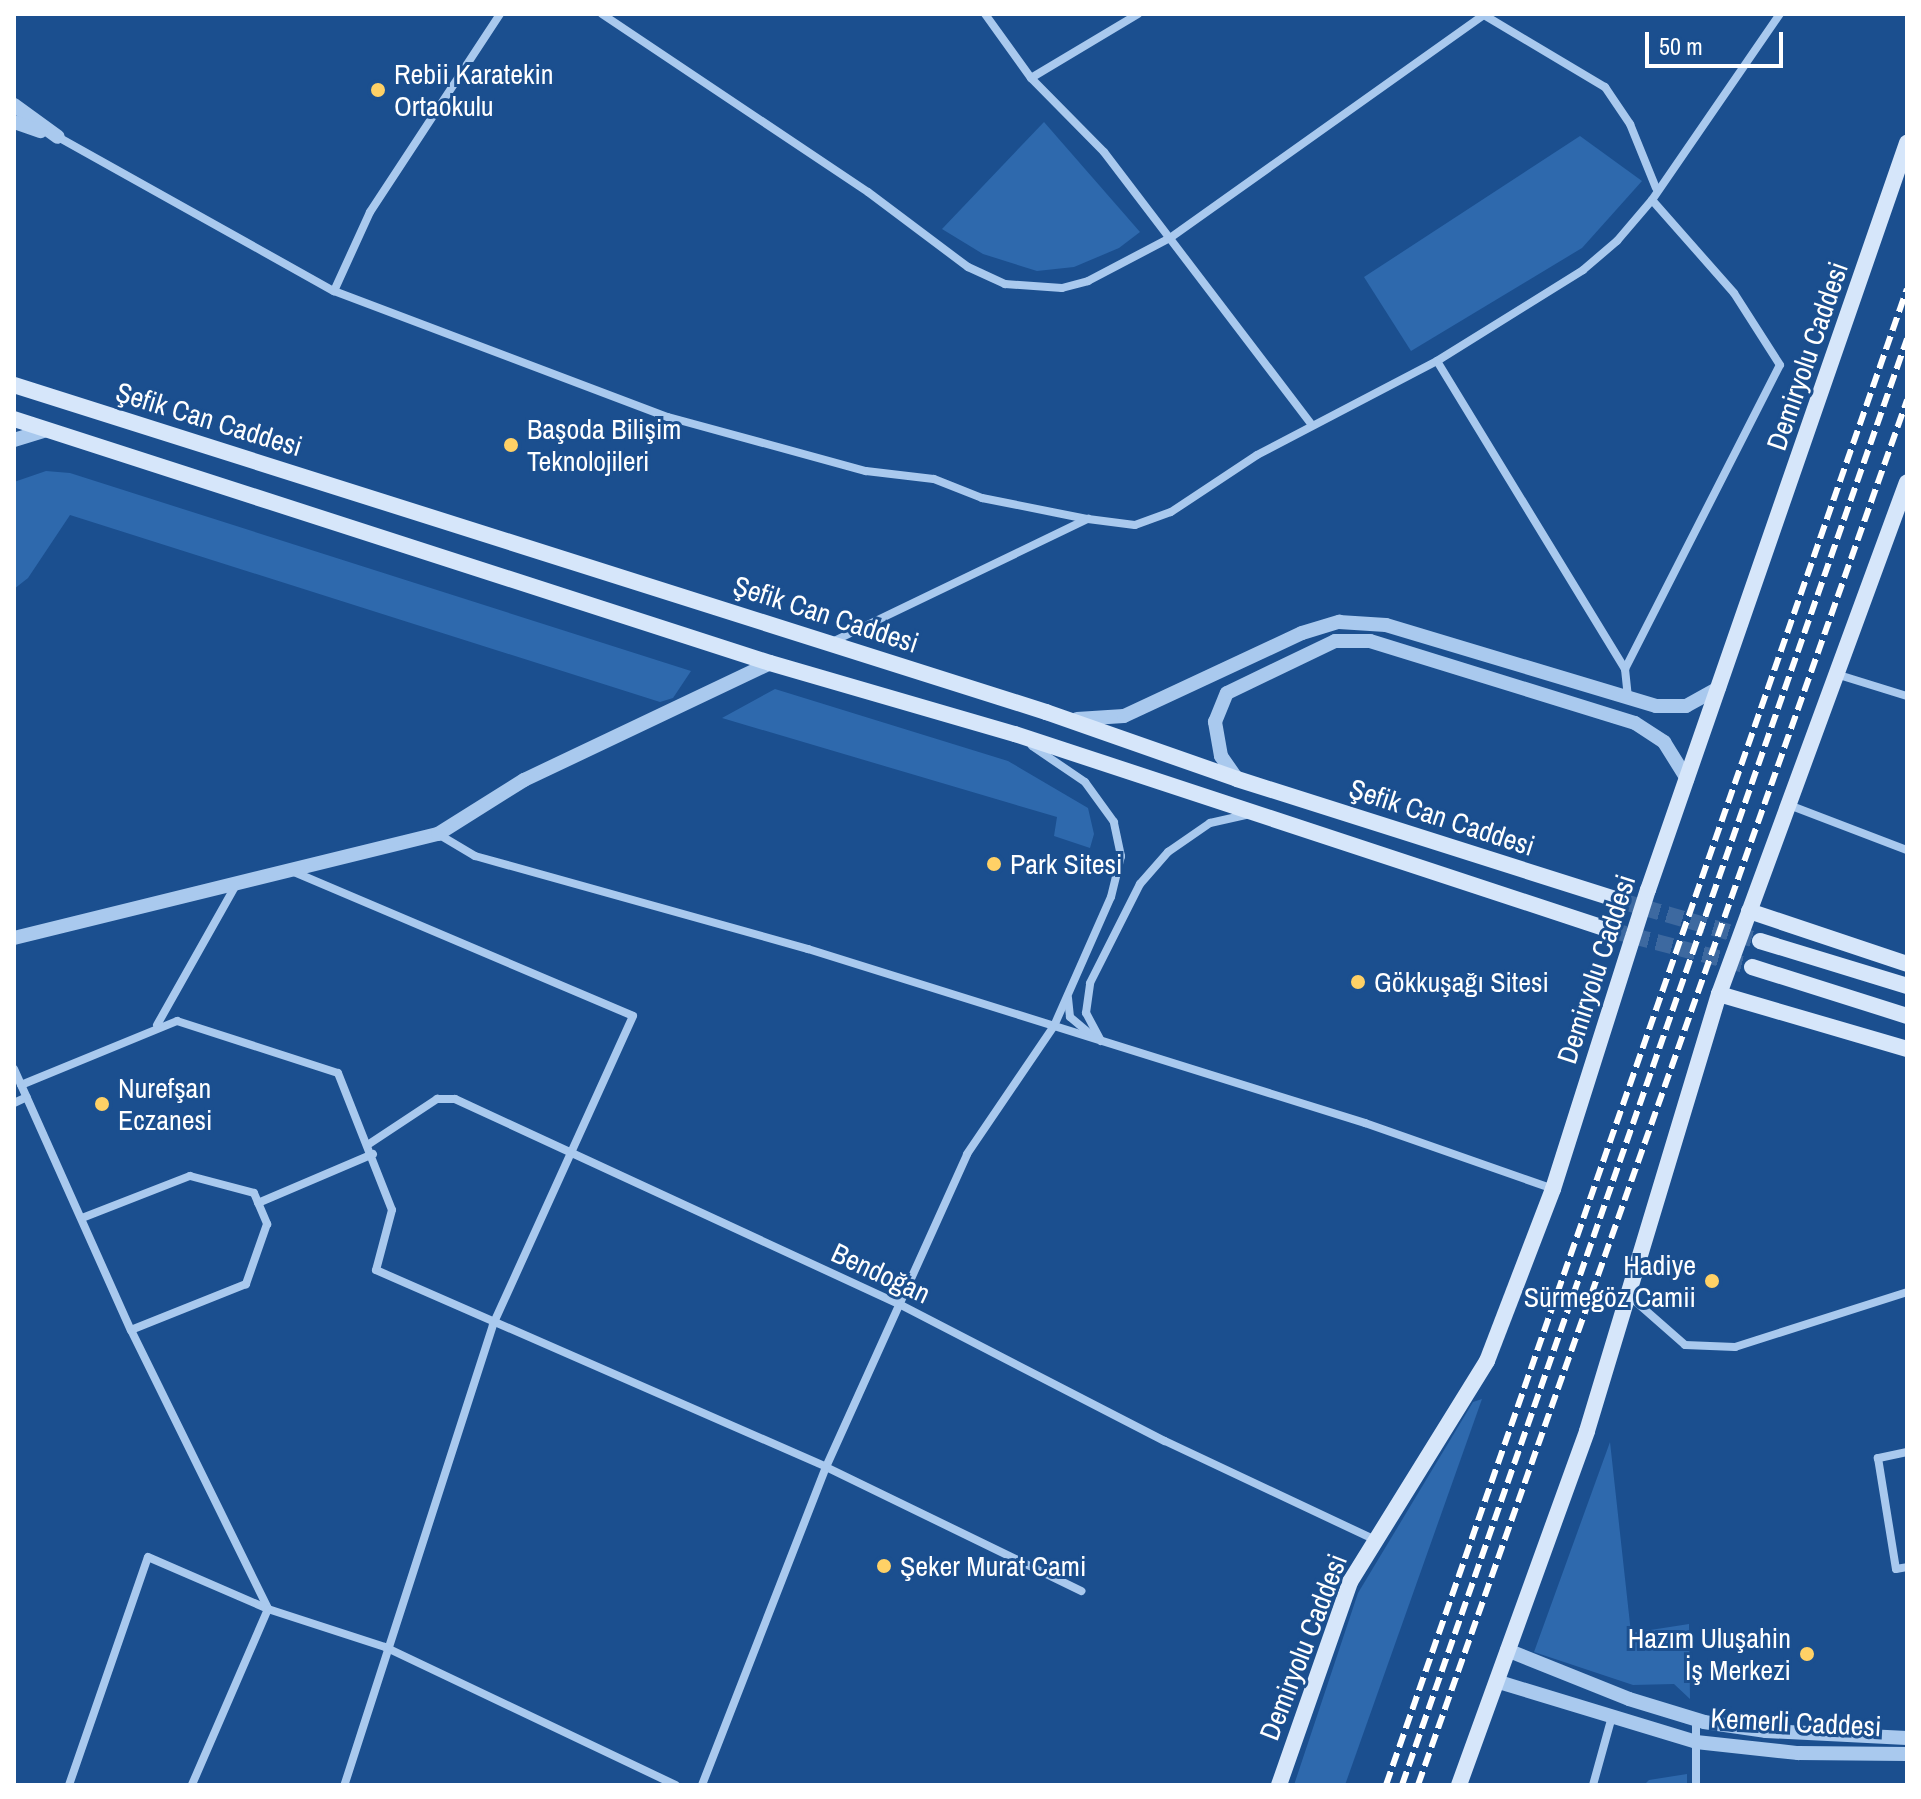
<!DOCTYPE html>
<meta charset="utf-8">
<style>
body{margin:0}
#map{position:relative;width:1921px;height:1799px;overflow:hidden;background:#1b4f8f;font-family:"Archivo Narrow",sans-serif}
div>[style]{position:absolute}
[style*='--x']{left:calc(var(--x)*1px);top:calc(var(--y)*1px);width:calc(var(--w)*1px);rotate:calc(var(--a)*1deg)}
.green>*{inset:0;background:#2e69ad}
.secondary-tunnel>*{height:16px;margin-top:-8px;transform-origin:0;background:repeating-linear-gradient(90deg,#3d69a0 0 16px,transparent 0 24px)}
.minor>*{height:8px;margin:-4px;padding:0 4px;transform-origin:4px;border-radius:4px;background:#a9c9ee}
.tertiary>*{height:14px;margin:-7px;padding:0 7px;transform-origin:7px;border-radius:7px;background:#a9c9ee}
.secondary>*{height:16px;margin:-8px;padding:0 8px;transform-origin:8px;border-radius:8px;background:#d6e6fa}
.rail>*{height:6px;margin-top:-3px;transform-origin:0;background:repeating-linear-gradient(90deg,#fff 0 14px,transparent 0 20px)}
.dots>*{width:22px;height:22px;translate:-50% -50%;box-sizing:border-box;border:4px solid #1b4f8f;border-radius:50%}
span{translate:-50% -50%;white-space:nowrap;text-align:center;line-height:1.15;-webkit-text-stroke:6px #1b4f8f;paint-order:stroke}
.poi-label{font-size:28px;color:#fff}
.left{translate:0 -50%;text-align:left}
.right{translate:-100% -50%;text-align:right}
.street-label{font-size:28px;color:#fff}
.frame{position:absolute;inset:0;border:16px solid #fff;pointer-events:none}
.scale{position:absolute;left:1645px;top:32px;width:138px;height:36px;box-sizing:border-box;border:4px solid #fff;border-top:0;padding-left:10px;font-size:24px;line-height:28px;white-space:nowrap;color:#fff;-webkit-text-stroke:6px #1b4f8f;paint-order:stroke}
</style>
<div id="map">
<div class="green">
<div style="clip-path:polygon(1044px 122px,1140px 232px,1119px 248px,1074px 267px,1037px 271px,983px 254px,942px 229px)"></div>
<div style="clip-path:polygon(1580px 136px,1642px 181px,1582px 248px,1411px 351px,1364px 277px)"></div>
<div style="clip-path:polygon(46px 471px,70px 473px,691px 671px,673px 698px,660px 702px,70px 515px,28px 578px,14px 589px,14px 482px)"></div>
<div style="clip-path:polygon(775px 689px,1008px 761px,1088px 808px,1094px 834px,1090px 848px,1054px 836px,1057px 817px,722px 718px)"></div>
<div style="clip-path:polygon(1482px 1399px,1345px 1785px,1294px 1785px,1358px 1593px,1473px 1402px)"></div>
<div style="clip-path:polygon(1610px 1442px,1631px 1633px,1689px 1624px,1690px 1699px,1674px 1684px,1633px 1685px,1534px 1652px)"></div>
<div style="clip-path:polygon(1687px 1774px,1687px 1785px,1644px 1785px,1649px 1780px)"></div>
</div>
<div class="secondary-tunnel">
<div style="--x:1621;--y:901;--w:145;--a:16.1"></div>
<div style="--x:1610;--y:930;--w:147;--a:14.6"></div>
</div>
<div class="minor">
<div style="--x:602;--y:14;--w:320;--a:33.8"></div>
<div style="--x:868;--y:192;--w:125;--a:36.9"></div>
<div style="--x:968;--y:267;--w:41;--a:24.7"></div>
<div style="--x:1005;--y:284;--w:57;--a:4"></div>
<div style="--x:1062;--y:288;--w:27;--a:-15"></div>
<div style="--x:1088;--y:281;--w:93;--a:-27.7"></div>
<div style="--x:1170;--y:238;--w:387;--a:-35.4"></div>
<div style="--x:985;--y:14;--w:79;--a:54.3"></div>
<div style="--x:1031;--y:78;--w:104;--a:45.4"></div>
<div style="--x:1104;--y:152;--w:342;--a:52.7"></div>
<div style="--x:1484;--y:15;--w:141;--a:30.8"></div>
<div style="--x:1605;--y:87;--w:45;--a:56"></div>
<div style="--x:1630;--y:124;--w:69;--a:67.9"></div>
<div style="--x:1031;--y:78;--w:125;--a:-30.9"></div>
<div style="--x:58;--y:137;--w:316;--a:29.2"></div>
<div style="--x:334;--y:291;--w:357;--a:20.7"></div>
<div style="--x:668;--y:417;--w:205;--a:15.3"></div>
<div style="--x:866;--y:471;--w:68;--a:6.7"></div>
<div style="--x:934;--y:479;--w:52;--a:21.6"></div>
<div style="--x:982;--y:498;--w:107;--a:11.3"></div>
<div style="--x:334;--y:291;--w:87;--a:-65.5"></div>
<div style="--x:370;--y:212;--w:237;--a:-56.7"></div>
<div style="--x:1437;--y:361;--w:361;--a:58.6"></div>
<div style="--x:1625;--y:669;--w:30;--a:84"></div>
<div style="--x:834;--y:641;--w:282;--a:-25.7"></div>
<div style="--x:1088;--y:519;--w:47;--a:7.3"></div>
<div style="--x:1135;--y:525;--w:38;--a:-20"></div>
<div style="--x:1171;--y:512;--w:103;--a:-33.5"></div>
<div style="--x:1257;--y:455;--w:203;--a:-27.6"></div>
<div style="--x:1437;--y:361;--w:172;--a:-31.9"></div>
<div style="--x:1583;--y:270;--w:45;--a:-40.5"></div>
<div style="--x:1617;--y:241;--w:54;--a:-49.5"></div>
<div style="--x:1652;--y:200;--w:226;--a:-55.5"></div>
<div style="--x:1625;--y:669;--w:341;--a:-63"></div>
<div style="--x:1780;--y:365;--w:85;--a:-122.6"></div>
<div style="--x:1734;--y:293;--w:124;--a:-131.4"></div>
<div style="--x:1839;--y:675;--w:71;--a:17.2"></div>
<div style="--x:1789;--y:805;--w:126;--a:20.9"></div>
<div style="--x:438;--y:834;--w:43;--a:30.7"></div>
<div style="--x:475;--y:856;--w:346;--a:15.6"></div>
<div style="--x:808;--y:949;--w:584;--a:17.35"></div>
<div style="--x:1365;--y:1123;--w:199;--a:19.3"></div>
<div style="--x:294;--y:872;--w:368;--a:23"></div>
<div style="--x:633;--y:1016;--w:339;--a:114.4"></div>
<div style="--x:493;--y:1325;--w:484;--a:107.9"></div>
<div style="--x:1068;--y:998;--w:19;--a:84"></div>
<div style="--x:1070;--y:1017;--w:26;--a:40"></div>
<div style="--x:157;--y:1025;--w:161;--a:-60.6"></div>
<div style="--x:1101;--y:1041;--w:32;--a:-118"></div>
<div style="--x:1086;--y:1013;--w:30;--a:-82"></div>
<div style="--x:1090;--y:983;--w:111;--a:-63.2"></div>
<div style="--x:1140;--y:884;--w:43;--a:-48.8"></div>
<div style="--x:1168;--y:852;--w:51;--a:-34.6"></div>
<div style="--x:1210;--y:823;--w:41;--a:-12.7"></div>
<div style="--x:14;--y:1069;--w:286;--a:65.9"></div>
<div style="--x:131;--y:1330;--w:311;--a:63.8"></div>
<div style="--x:268;--y:1609;--w:192;--a:113.4"></div>
<div style="--x:21;--y:1085;--w:169;--a:-22.3"></div>
<div style="--x:177;--y:1021;--w:169;--a:17.9"></div>
<div style="--x:338;--y:1073;--w:147;--a:68.5"></div>
<div style="--x:392;--y:1210;--w:62;--a:104.9"></div>
<div style="--x:376;--y:1270;--w:491;--a:23.6"></div>
<div style="--x:826;--y:1467;--w:284;--a:25.9"></div>
<div style="--x:14;--y:1103;--w:14;--a:-25"></div>
<div style="--x:369;--y:1144;--w:82;--a:-33.5"></div>
<div style="--x:437;--y:1099;--w:18;--a:0"></div>
<div style="--x:455;--y:1099;--w:489;--a:24.8"></div>
<div style="--x:899;--y:1304;--w:299;--a:27.3"></div>
<div style="--x:1165;--y:1441;--w:230;--a:25.2"></div>
<div style="--x:258;--y:1203;--w:125;--a:-23.1"></div>
<div style="--x:82;--y:1218;--w:116;--a:-21.3"></div>
<div style="--x:190;--y:1176;--w:66;--a:14.9"></div>
<div style="--x:254;--y:1193;--w:34;--a:67"></div>
<div style="--x:267;--y:1224;--w:64;--a:109.3"></div>
<div style="--x:246;--y:1284;--w:124;--a:158.2"></div>
<div style="--x:1627;--y:1294;--w:77;--a:41.3"></div>
<div style="--x:1685;--y:1345;--w:50;--a:2.3"></div>
<div style="--x:1735;--y:1347;--w:181;--a:-17.7"></div>
<div style="--x:1907;--y:1452;--w:30;--a:168"></div>
<div style="--x:1878;--y:1458;--w:112;--a:80.8"></div>
<div style="--x:1896;--y:1569;--w:11;--a:-10"></div>
<div style="--x:1696;--y:1720;--w:65;--a:90"></div>
<div style="--x:69;--y:1785;--w:241;--a:-70.9"></div>
<div style="--x:148;--y:1557;--w:131;--a:23.4"></div>
<div style="--x:268;--y:1609;--w:123;--a:18"></div>
<div style="--x:385;--y:1647;--w:322;--a:25.4"></div>
<div style="--x:702;--y:1785;--w:341;--a:-68.7"></div>
<div style="--x:826;--y:1467;--w:343;--a:-65.7"></div>
<div style="--x:967;--y:1154;--w:155;--a:-55.8"></div>
<div style="--x:1054;--y:1026;--w:141;--a:-66.2"></div>
<div style="--x:1111;--y:897;--w:42;--a:-76.3"></div>
<div style="--x:1121;--y:856;--w:35;--a:-102"></div>
<div style="--x:1114;--y:822;--w:49;--a:-125.9"></div>
<div style="--x:1085;--y:782;--w:64;--a:-145.8"></div>
<div style="--x:1593;--y:1785;--w:67;--a:-74.5"></div>
</div>
<div class="tertiary">
<div style="--x:14;--y:105;--w:54;--a:36"></div>
<div style="--x:14;--y:122;--w:28;--a:19"></div>
<div style="--x:14;--y:440;--w:34;--a:-17"></div>
<div style="--x:1077;--y:719;--w:47;--a:-3.7"></div>
<div style="--x:1124;--y:716;--w:196;--a:-25"></div>
<div style="--x:1302;--y:633;--w:39;--a:-17"></div>
<div style="--x:1339;--y:622;--w:47;--a:3.7"></div>
<div style="--x:1386;--y:625;--w:282;--a:16.7"></div>
<div style="--x:1656;--y:706;--w:30;--a:0"></div>
<div style="--x:1686;--y:706;--w:38;--a:-29"></div>
<div style="--x:1237;--y:779;--w:28;--a:-125"></div>
<div style="--x:1221;--y:756;--w:35;--a:-100"></div>
<div style="--x:1215;--y:722;--w:31;--a:-68"></div>
<div style="--x:1227;--y:693;--w:120;--a:-25.7"></div>
<div style="--x:1335;--y:641;--w:35;--a:0"></div>
<div style="--x:1370;--y:641;--w:277;--a:17.2"></div>
<div style="--x:1635;--y:723;--w:35;--a:33"></div>
<div style="--x:1664;--y:742;--w:44;--a:58.1"></div>
<div style="--x:14;--y:938;--w:437;--a:-13.8"></div>
<div style="--x:438;--y:834;--w:102;--a:-32.1"></div>
<div style="--x:524;--y:780;--w:272;--a:-25.4"></div>
<div style="--x:1507;--y:1650;--w:131;--a:21.9"></div>
<div style="--x:1629;--y:1699;--w:78;--a:17"></div>
<div style="--x:1704;--y:1722;--w:63;--a:8.3"></div>
<div style="--x:1766;--y:1731;--w:141;--a:2.8"></div>
<div style="--x:1499;--y:1682;--w:206;--a:16.9"></div>
<div style="--x:1696;--y:1742;--w:103;--a:6.2"></div>
<div style="--x:1798;--y:1753;--w:109;--a:0.5"></div>
</div>
<div class="secondary">
<div style="--x:14;--y:385;--w:1083;--a:17.58"></div>
<div style="--x:1046;--y:712;--w:202;--a:19.3"></div>
<div style="--x:1237;--y:779;--w:403;--a:17.6"></div>
<div style="--x:14;--y:419;--w:794;--a:17.89"></div>
<div style="--x:770;--y:663;--w:255;--a:16.2"></div>
<div style="--x:1015;--y:734;--w:626;--a:18.23"></div>
<div style="--x:1749;--y:911;--w:167;--a:18.5"></div>
<div style="--x:1760;--y:941;--w:154;--a:17"></div>
<div style="--x:1752;--y:967;--w:163;--a:17.5"></div>
<div style="--x:1719;--y:994;--w:196;--a:16.3"></div>
<div style="--x:1279;--y:1785;--w:215;--a:-70.7"></div>
<div style="--x:1350;--y:1582;--w:260;--a:-58.2"></div>
<div style="--x:1487;--y:1361;--w:184;--a:-69"></div>
<div style="--x:1553;--y:1189;--w:314;--a:-72.4"></div>
<div style="--x:1648;--y:890;--w:791;--a:-70.88"></div>
<div style="--x:1459;--y:1785;--w:376;--a:-70.1"></div>
<div style="--x:1587;--y:1431;--w:457;--a:-73.2"></div>
<div style="--x:1719;--y:994;--w:545;--a:-69.84"></div>
</div>
<div class="rail">
<div style="--x:1386;--y:1785;--w:1584;--a:-70.8"></div>
<div style="--x:1402;--y:1785;--w:1532;--a:-70.75"></div>
<div style="--x:1418;--y:1785;--w:1469;--a:-70.55"></div>
</div>
<div class="dots">
<div style="left:378px;top:90px;background:#ffd166"></div>
<div style="left:511px;top:445px;background:#ffd166"></div>
<div style="left:994px;top:864px;background:#ffd166"></div>
<div style="left:1358px;top:982px;background:#ffd166"></div>
<div style="left:102px;top:1104px;background:#ffd166"></div>
<div style="left:1712px;top:1281px;background:#ffd166"></div>
<div style="left:884px;top:1566px;background:#ffd166"></div>
<div style="left:1807px;top:1654px;background:#ffd166"></div>
</div>
<div class="poi-label">
<span class="left" style="left:394px;top:90px">Rebii Karatekin<br>Ortaokulu</span>
<span class="left" style="left:527px;top:445px">Başoda Bilişim<br>Teknolojileri</span>
<span class="left" style="left:1010px;top:864px">Park Sitesi</span>
<span class="left" style="left:1374px;top:982px">Gökkuşağı Sitesi</span>
<span class="left" style="left:118px;top:1104px">Nurefşan<br>Eczanesi</span>
<span class="right" style="left:1696px;top:1281px">Hadiye<br>Sürmegöz Camii</span>
<span class="left" style="left:900px;top:1566px">Şeker Murat Cami</span>
<span class="right" style="left:1791px;top:1654px">Hazım Uluşahin<br>İş Merkezi</span>
</div>
<div class="street-label">
<span style="left:1807px;top:356px;rotate:-71deg">Demiryolu Caddesi</span>
<span style="left:209px;top:419px;rotate:17deg">Şefik Can Caddesi</span>
<span style="left:826px;top:614px;rotate:18deg">Şefik Can Caddesi</span>
<span style="left:1442px;top:817px;rotate:18deg">Şefik Can Caddesi</span>
<span style="left:1596px;top:969px;rotate:-72deg">Demiryolu Caddesi</span>
<span style="left:881px;top:1273px;rotate:25deg">Bendoğan</span>
<span style="left:1303px;top:1647px;rotate:-69deg">Demiryolu Caddesi</span>
<span style="left:1796px;top:1722px;rotate:3deg">Kemerli Caddesi</span>
</div>
<div class="frame"></div>
<div class="scale">50 m</div>
</div>
